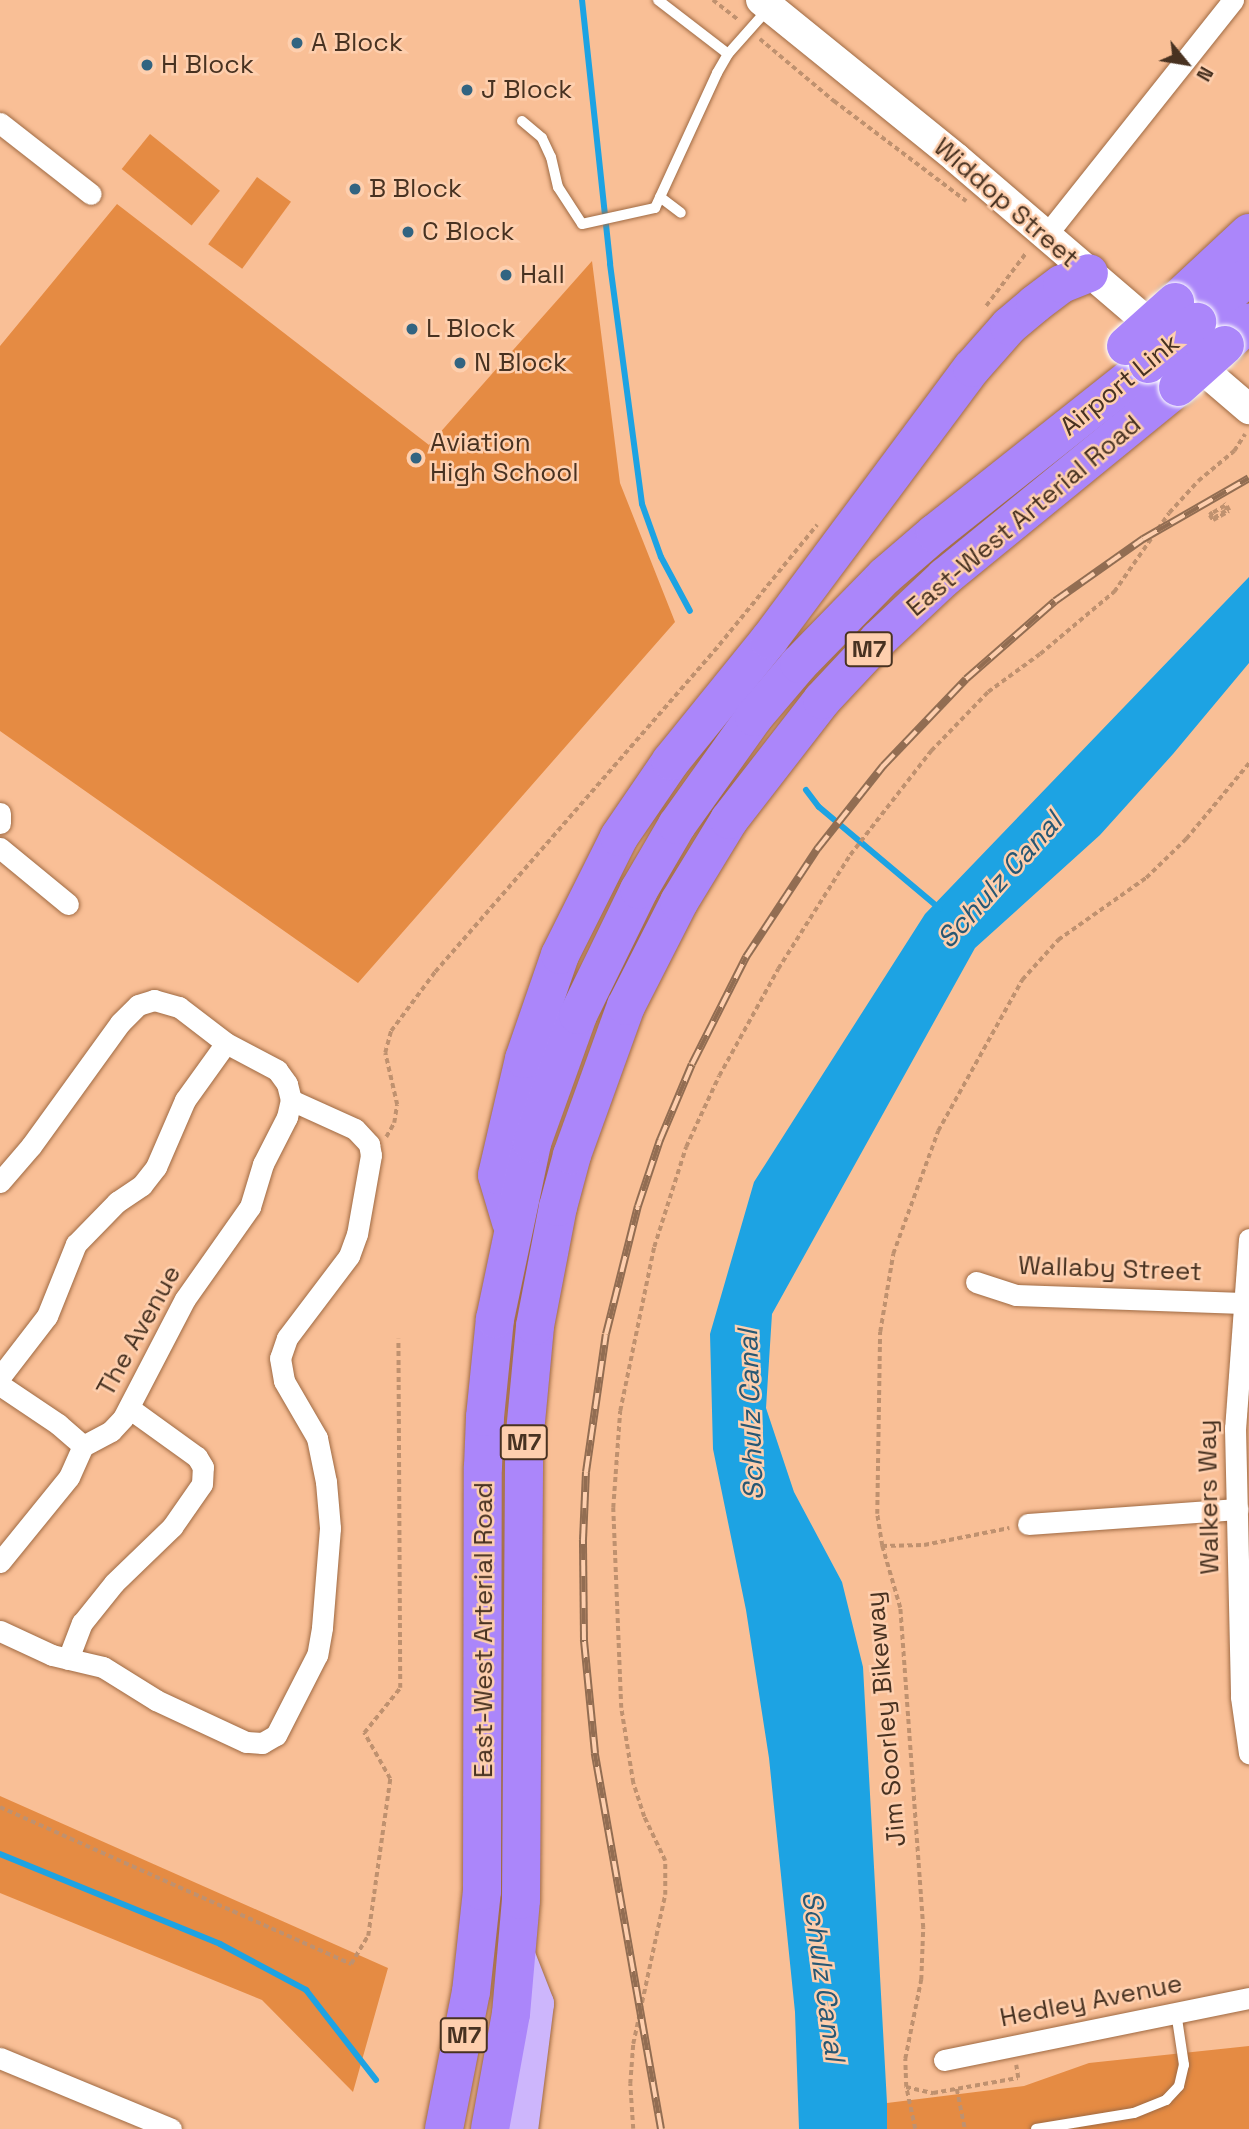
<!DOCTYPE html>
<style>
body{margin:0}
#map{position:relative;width:1249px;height:2129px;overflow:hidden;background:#f9bf96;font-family:"Space Grotesk",sans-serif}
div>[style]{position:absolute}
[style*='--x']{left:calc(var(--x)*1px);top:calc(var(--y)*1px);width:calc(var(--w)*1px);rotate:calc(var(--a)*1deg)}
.green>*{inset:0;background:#e58b43;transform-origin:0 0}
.water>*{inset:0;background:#1da3e3}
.stream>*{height:6px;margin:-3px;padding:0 3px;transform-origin:3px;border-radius:3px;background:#1da3e3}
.path>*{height:3.5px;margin-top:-1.75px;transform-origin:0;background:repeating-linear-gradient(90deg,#bf916f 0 5px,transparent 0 8.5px)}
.roads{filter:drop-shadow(0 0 2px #9f6a43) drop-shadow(0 0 2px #9f6a43)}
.lane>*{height:10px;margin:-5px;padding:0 5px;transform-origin:5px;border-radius:5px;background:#fff}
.street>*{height:21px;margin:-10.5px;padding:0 10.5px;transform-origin:10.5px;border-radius:10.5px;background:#fff}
.secondary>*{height:30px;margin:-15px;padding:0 15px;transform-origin:15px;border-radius:15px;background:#fff}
.primary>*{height:33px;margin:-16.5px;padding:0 16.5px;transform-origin:16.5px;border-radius:16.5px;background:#cdb6fc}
.highway>*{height:38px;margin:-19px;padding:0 19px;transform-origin:19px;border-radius:19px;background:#ab86fa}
.rail>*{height:8px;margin-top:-4px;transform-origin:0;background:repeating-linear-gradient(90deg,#fecfae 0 16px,#926d52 0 32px);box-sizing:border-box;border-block:2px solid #926d52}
.path-bridge>*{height:3.5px;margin-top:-1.75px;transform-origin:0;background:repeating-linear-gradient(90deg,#bf916f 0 5px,transparent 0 8.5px)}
.bridges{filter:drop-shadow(0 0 2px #fff) drop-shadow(0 0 2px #fff)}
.highway-bridge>*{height:38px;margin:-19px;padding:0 19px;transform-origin:19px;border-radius:19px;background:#ab86fa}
.dots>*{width:19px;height:19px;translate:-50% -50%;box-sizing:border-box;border:4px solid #fecfae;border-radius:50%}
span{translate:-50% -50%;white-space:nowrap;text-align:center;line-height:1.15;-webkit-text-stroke:5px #fecfae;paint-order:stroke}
.shield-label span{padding:2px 5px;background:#fecfae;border:2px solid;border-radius:5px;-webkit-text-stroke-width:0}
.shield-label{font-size:24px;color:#483221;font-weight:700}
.poi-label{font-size:26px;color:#483221}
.left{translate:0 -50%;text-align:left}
.street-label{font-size:26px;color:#483221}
.water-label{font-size:28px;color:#285773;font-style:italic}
.north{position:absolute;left:1151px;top:28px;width:70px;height:70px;-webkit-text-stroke:5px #fecfae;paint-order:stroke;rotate:120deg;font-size:19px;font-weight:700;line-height:28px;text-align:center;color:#483221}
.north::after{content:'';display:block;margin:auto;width:24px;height:32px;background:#483221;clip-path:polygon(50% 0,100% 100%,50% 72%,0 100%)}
</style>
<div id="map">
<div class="green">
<div style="left:150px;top:134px;width:90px;height:45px;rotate:39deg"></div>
<div style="left:257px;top:177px;width:42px;height:83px;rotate:36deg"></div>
<div style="clip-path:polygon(117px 204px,429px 445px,592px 261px,620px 483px,675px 622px,358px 983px,0 731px,0 346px)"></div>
<div style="clip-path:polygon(0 1796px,388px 1968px,353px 2092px,262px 2000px,0 1893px)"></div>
<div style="clip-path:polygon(1249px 2046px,1249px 2129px,887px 2129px,887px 2103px,1024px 2086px,1089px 2063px)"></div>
</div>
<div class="water">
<div style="clip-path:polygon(1249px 577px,1249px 663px,1173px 754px,1100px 835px,975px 948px,772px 1314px,766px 1408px,794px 1492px,842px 1582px,863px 1667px,887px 2103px,887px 2129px,799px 2129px,795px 2012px,769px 1758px,746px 1610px,713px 1449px,710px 1334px,754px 1182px,925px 914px)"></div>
</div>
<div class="stream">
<div style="--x:582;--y:0;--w:265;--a:83.9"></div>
<div style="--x:610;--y:264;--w:242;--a:82.4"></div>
<div style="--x:642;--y:504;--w:56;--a:70.3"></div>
<div style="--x:661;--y:557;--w:61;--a:61.8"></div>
<div style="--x:806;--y:790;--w:21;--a:53"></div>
<div style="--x:819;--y:807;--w:158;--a:40.1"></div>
<div style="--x:0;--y:1854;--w:238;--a:22.2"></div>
<div style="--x:220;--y:1944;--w:98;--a:28.1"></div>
<div style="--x:306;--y:1990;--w:114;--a:52.1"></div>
</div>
<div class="path">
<div style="--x:713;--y:0;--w:33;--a:38"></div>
<div style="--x:760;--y:39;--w:97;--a:40"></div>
<div style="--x:834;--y:101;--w:166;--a:37.1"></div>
<div style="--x:986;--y:306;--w:66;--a:-53"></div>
<div style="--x:1210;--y:512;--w:7;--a:56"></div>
<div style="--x:1214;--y:518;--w:15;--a:-32"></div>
<div style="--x:1227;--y:510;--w:4;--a:-117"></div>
<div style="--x:386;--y:1137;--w:16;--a:-60"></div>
<div style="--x:394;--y:1123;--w:18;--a:-81"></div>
<div style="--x:397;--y:1105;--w:53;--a:-103"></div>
<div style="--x:385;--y:1053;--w:23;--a:-75"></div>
<div style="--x:391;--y:1031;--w:74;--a:-53.3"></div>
<div style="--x:435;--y:972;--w:433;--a:-49"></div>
<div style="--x:719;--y:645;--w:155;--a:-50.8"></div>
<div style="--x:882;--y:1546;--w:42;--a:-1.4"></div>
<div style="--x:924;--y:1545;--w:87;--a:-11.3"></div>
<div style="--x:0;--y:1807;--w:385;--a:24.1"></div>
<div style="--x:351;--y:1964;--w:33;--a:-59"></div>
<div style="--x:368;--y:1936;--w:159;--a:-82"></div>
<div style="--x:390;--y:1779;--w:53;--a:-119.5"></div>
<div style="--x:364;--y:1733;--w:58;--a:-51.3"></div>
<div style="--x:400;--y:1688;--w:349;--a:-90.3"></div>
<div style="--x:906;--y:2087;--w:28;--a:13"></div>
<div style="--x:933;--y:2093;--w:86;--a:-10"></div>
<div style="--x:1018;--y:2078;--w:13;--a:-99"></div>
<div style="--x:957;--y:2089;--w:41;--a:78.7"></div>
<div style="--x:633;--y:2129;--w:45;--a:-93.8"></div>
<div style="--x:630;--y:2084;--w:40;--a:-85.7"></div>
<div style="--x:633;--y:2044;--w:152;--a:-77.9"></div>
<div style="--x:665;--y:1895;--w:34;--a:-90"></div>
<div style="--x:665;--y:1861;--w:49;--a:-115.5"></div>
<div style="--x:644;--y:1817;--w:36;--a:-108"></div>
<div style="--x:633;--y:1783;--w:76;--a:-99.1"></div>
<div style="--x:621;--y:1708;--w:200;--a:-92.3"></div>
<div style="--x:613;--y:1508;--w:97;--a:-85.9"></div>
<div style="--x:620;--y:1411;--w:167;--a:-78.3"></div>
<div style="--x:654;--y:1247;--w:105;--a:-72.3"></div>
<div style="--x:686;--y:1147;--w:78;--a:-65.1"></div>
<div style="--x:719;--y:1076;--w:122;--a:-61.1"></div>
<div style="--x:778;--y:969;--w:135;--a:-57.7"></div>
<div style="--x:850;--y:855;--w:132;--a:-52.1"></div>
<div style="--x:931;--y:751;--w:82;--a:-46"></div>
<div style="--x:988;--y:692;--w:64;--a:-36.2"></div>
<div style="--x:1040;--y:654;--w:97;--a:-40"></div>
<div style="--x:1114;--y:592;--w:96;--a:-55.2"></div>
<div style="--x:1169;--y:513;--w:43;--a:-47.8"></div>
<div style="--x:1198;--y:481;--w:47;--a:-39.8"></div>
<div style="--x:1234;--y:451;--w:20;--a:-57"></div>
<div style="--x:915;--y:2129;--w:43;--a:-102.1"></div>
<div style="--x:906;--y:2087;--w:28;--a:-92"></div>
<div style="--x:905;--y:2059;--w:81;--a:-78.6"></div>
<div style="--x:921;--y:1980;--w:52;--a:-87.8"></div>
<div style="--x:923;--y:1928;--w:321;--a:-94.1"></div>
<div style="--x:900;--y:1608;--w:65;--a:-106.2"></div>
<div style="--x:882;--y:1546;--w:32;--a:-99"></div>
<div style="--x:877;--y:1514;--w:182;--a:-89.1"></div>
<div style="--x:880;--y:1332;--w:79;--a:-80.5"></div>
<div style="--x:893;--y:1254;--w:131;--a:-69.9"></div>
<div style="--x:938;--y:1131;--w:173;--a:-60.9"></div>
<div style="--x:1022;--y:980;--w:54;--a:-48"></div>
<div style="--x:1058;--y:940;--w:108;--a:-35.2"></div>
<div style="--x:1146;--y:878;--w:56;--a:-44.3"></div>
<div style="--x:1186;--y:839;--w:99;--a:-50.3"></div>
</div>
<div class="roads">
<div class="lane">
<div style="--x:658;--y:0;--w:88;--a:37.6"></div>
<div style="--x:522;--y:121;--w:26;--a:40"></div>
<div style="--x:542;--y:138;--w:21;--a:65"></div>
<div style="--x:551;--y:157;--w:31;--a:77"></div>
<div style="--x:558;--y:187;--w:44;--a:57"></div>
<div style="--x:582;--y:224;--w:75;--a:-12.4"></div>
<div style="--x:655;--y:208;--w:149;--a:-65.3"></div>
<div style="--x:717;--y:73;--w:22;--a:-60"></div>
<div style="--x:728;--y:54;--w:60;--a:-48.4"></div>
<div style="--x:660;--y:197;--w:26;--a:37"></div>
<div style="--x:1036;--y:2129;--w:99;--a:-9.3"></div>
<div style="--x:1134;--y:2113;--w:35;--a:-22"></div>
<div style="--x:1166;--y:2100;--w:19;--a:-47"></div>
<div style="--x:1179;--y:2086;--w:22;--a:-77"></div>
<div style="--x:1184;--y:2065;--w:54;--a:-98.6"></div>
</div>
<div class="street">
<div style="--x:0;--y:123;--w:115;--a:38"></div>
<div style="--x:1047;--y:234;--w:299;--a:-51.5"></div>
<div style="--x:0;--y:813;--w:10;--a:90"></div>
<div style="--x:0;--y:848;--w:88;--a:39.5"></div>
<div style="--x:0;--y:1182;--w:48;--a:-49.3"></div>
<div style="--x:31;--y:1146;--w:152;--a:-54.1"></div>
<div style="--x:120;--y:1023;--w:25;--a:-45"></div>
<div style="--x:138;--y:1005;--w:17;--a:-17"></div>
<div style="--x:154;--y:1000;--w:26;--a:16"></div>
<div style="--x:179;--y:1007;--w:59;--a:37.5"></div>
<div style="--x:226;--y:1043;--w:58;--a:27.9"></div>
<div style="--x:277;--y:1070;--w:17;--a:54"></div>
<div style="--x:287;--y:1084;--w:16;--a:76"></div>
<div style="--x:291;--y:1100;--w:70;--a:24.4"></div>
<div style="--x:355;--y:1129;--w:21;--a:47"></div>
<div style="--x:369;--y:1144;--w:11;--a:80"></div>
<div style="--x:371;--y:1155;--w:80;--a:100"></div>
<div style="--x:357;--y:1234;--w:23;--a:110"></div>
<div style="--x:349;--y:1256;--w:103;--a:127.1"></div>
<div style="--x:287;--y:1338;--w:21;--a:109"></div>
<div style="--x:280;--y:1358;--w:23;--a:80"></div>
<div style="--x:284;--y:1381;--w:66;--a:59.9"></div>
<div style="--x:317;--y:1438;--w:45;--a:78.4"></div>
<div style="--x:326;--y:1482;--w:46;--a:85"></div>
<div style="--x:330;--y:1528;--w:100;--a:94.6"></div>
<div style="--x:322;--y:1628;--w:27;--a:100"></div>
<div style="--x:317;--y:1655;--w:90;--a:117.1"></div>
<div style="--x:276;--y:1735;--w:16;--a:150"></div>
<div style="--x:262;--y:1743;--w:16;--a:-176"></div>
<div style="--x:246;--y:1742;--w:99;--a:-155"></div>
<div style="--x:156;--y:1700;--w:62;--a:-148.1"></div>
<div style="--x:103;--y:1667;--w:52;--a:-166.8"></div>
<div style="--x:52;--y:1655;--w:57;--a:-155.2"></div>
<div style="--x:1249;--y:1239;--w:190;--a:94.2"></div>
<div style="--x:1235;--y:1428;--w:269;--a:88.7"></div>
<div style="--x:1241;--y:1697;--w:57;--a:81.9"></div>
<div style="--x:976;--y:1282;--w:42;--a:18"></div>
<div style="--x:1016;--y:1295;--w:227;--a:2"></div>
<div style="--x:0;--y:1377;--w:77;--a:-52.4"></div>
<div style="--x:47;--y:1316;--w:78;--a:-68.1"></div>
<div style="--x:76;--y:1244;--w:59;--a:-45.7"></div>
<div style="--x:117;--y:1202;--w:30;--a:-34"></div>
<div style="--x:142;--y:1185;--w:23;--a:-52"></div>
<div style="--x:156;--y:1167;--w:73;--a:-66.6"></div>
<div style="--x:185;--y:1100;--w:70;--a:-54.3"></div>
<div style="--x:0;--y:1385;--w:70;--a:33.9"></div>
<div style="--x:58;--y:1424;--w:33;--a:41"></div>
<div style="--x:1028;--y:1524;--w:210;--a:-4.1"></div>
<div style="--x:0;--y:1562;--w:109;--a:-50.9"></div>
<div style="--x:69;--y:1477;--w:34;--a:-66"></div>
<div style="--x:83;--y:1446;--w:32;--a:-28"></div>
<div style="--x:111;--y:1431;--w:18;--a:-47"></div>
<div style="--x:123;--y:1418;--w:134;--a:-62.5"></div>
<div style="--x:185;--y:1299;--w:113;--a:-54.8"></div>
<div style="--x:250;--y:1207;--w:45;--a:-73.2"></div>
<div style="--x:263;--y:1164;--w:53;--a:-62.9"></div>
<div style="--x:287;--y:1117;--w:17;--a:-77"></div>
<div style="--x:68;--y:1659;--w:39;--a:-69"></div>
<div style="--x:82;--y:1623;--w:51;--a:-51.3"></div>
<div style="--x:114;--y:1583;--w:81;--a:-44"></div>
<div style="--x:172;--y:1527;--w:52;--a:-55.1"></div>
<div style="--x:202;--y:1484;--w:17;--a:-87"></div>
<div style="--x:203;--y:1467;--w:12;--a:-121"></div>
<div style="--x:197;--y:1457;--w:84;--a:-144.2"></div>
<div style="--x:0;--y:2058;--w:185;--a:22.5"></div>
<div style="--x:944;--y:2060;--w:311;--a:-11.5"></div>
</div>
<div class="secondary">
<div style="--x:761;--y:0;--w:251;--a:39"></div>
<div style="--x:956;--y:158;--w:386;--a:40.6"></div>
</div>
<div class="primary">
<div style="--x:517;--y:1952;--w:55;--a:68.6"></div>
<div style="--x:537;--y:2003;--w:127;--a:97.2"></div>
</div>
<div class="highway">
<div style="--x:1175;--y:302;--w:101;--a:-43"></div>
<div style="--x:1197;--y:322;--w:69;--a:-41.5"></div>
<div style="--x:1225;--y:345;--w:33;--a:-43"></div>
<div style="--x:511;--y:1222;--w:49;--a:-106.6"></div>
<div style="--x:497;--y:1175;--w:119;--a:-76.9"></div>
<div style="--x:524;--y:1059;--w:110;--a:-70.9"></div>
<div style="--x:560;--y:955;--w:132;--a:-63.4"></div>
<div style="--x:619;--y:837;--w:92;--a:-55.6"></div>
<div style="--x:671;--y:761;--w:156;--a:-51"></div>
<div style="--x:769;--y:640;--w:339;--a:-53.3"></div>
<div style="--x:972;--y:368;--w:56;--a:-48.6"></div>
<div style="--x:1009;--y:326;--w:34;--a:-40"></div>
<div style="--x:1035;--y:304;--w:34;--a:-37"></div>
<div style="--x:1062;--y:284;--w:29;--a:-22"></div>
<div style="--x:444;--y:2129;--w:140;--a:-78.9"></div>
<div style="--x:471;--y:1992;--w:102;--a:-83.8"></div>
<div style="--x:482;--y:1891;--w:424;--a:-89.9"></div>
<div style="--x:483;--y:1467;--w:50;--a:-87.7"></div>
<div style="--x:485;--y:1417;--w:99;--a:-84.2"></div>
<div style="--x:495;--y:1319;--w:180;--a:-78.1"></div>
<div style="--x:532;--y:1143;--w:136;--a:-70.2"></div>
<div style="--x:578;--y:1015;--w:139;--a:-64"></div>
<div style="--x:639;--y:890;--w:75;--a:-59.7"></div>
<div style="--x:677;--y:825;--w:133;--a:-54.5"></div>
<div style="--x:754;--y:717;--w:70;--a:-49.7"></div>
<div style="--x:799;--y:664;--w:123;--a:-45.7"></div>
<div style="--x:885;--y:576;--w:66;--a:-40.7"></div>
<div style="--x:935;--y:533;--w:272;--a:-38.4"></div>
<div style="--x:490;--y:2129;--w:117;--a:-79.7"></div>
<div style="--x:511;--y:2014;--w:114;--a:-85"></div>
<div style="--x:521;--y:1900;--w:457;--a:-89.6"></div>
<div style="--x:524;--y:1443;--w:118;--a:-84.6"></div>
<div style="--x:535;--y:1326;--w:121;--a:-79.1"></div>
<div style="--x:558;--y:1207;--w:54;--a:-74.9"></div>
<div style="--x:572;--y:1155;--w:158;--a:-70.1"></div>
<div style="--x:626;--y:1006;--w:117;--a:-63"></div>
<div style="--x:679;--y:902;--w:96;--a:-58.6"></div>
<div style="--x:729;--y:820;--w:152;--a:-52.2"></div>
<div style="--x:822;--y:700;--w:83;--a:-46.9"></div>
<div style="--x:879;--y:639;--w:91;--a:-43.2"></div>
<div style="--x:945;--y:577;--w:301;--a:-39.2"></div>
</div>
</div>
<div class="rail">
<div style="--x:661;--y:2129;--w:382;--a:-100"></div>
<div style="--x:595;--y:1753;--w:114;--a:-95.6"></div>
<div style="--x:584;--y:1640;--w:100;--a:-90.6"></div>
<div style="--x:583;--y:1540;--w:68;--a:-87.5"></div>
<div style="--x:586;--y:1472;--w:139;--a:-81.8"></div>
<div style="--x:606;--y:1334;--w:132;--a:-76"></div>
<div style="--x:638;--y:1206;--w:70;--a:-71.6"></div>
<div style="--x:660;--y:1140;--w:82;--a:-67.2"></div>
<div style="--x:692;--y:1064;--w:120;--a:-63.2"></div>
<div style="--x:746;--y:957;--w:131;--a:-56.6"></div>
<div style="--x:818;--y:848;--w:105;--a:-51.6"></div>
<div style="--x:883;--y:766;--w:120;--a:-46.3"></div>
<div style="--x:966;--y:679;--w:118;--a:-41.2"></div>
<div style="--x:1055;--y:601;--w:108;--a:-35.2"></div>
<div style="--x:1143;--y:539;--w:122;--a:-29.9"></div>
</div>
<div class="path-bridge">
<div style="--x:1225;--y:506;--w:17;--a:149"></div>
<div style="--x:1210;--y:515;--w:6;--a:59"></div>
<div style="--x:1213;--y:520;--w:18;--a:-29"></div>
<div style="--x:1229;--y:511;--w:9;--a:-117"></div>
</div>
<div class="bridges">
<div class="highway-bridge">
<div style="--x:1126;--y:346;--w:66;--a:-41.9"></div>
<div style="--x:1148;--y:364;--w:65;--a:-40.6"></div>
<div style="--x:1178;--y:387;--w:63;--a:-41.8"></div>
</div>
</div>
<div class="dots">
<div style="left:297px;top:43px;background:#326481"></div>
<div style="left:147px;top:65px;background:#326481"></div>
<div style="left:467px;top:90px;background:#326481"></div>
<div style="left:355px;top:189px;background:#326481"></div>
<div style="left:408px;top:232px;background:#326481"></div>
<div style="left:506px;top:275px;background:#326481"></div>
<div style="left:412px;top:329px;background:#326481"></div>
<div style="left:460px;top:363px;background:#326481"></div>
<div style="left:416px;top:458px;background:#326481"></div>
</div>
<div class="shield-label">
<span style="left:869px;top:649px">M7</span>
<span style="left:524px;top:1442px">M7</span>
<span style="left:464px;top:2035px">M7</span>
</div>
<div class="poi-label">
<span class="left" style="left:311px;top:43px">A Block</span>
<span class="left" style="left:161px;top:65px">H Block</span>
<span class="left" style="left:481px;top:90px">J Block</span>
<span class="left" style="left:369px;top:189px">B Block</span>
<span class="left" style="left:422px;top:232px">C Block</span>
<span class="left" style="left:520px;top:275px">Hall</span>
<span class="left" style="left:426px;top:329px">L Block</span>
<span class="left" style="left:474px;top:363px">N Block</span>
<span class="left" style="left:430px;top:458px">Aviation<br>High School</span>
</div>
<div class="street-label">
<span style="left:1006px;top:203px;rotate:41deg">Widdop Street</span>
<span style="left:1120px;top:385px;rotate:-39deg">Airport Link</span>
<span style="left:1024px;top:516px;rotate:-40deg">East-West Arterial Road</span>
<span style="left:1110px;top:1269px;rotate:2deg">Wallaby Street</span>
<span style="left:139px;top:1331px;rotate:-61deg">The Avenue</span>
<span style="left:1209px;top:1497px;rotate:-91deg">Walkers Way</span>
<span style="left:484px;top:1630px;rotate:-90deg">East-West Arterial Road</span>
<span style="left:886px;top:1719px;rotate:-95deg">Jim Soorley Bikeway</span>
<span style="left:1091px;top:2001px;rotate:-11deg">Hedley Avenue</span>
</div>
<div class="water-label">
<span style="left:999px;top:880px;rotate:-48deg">Schulz Canal</span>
<span style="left:750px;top:1415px;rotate:-92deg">Schulz Canal</span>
<span style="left:824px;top:1976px;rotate:82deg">Schulz Canal</span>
</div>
<div class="north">N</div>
</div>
